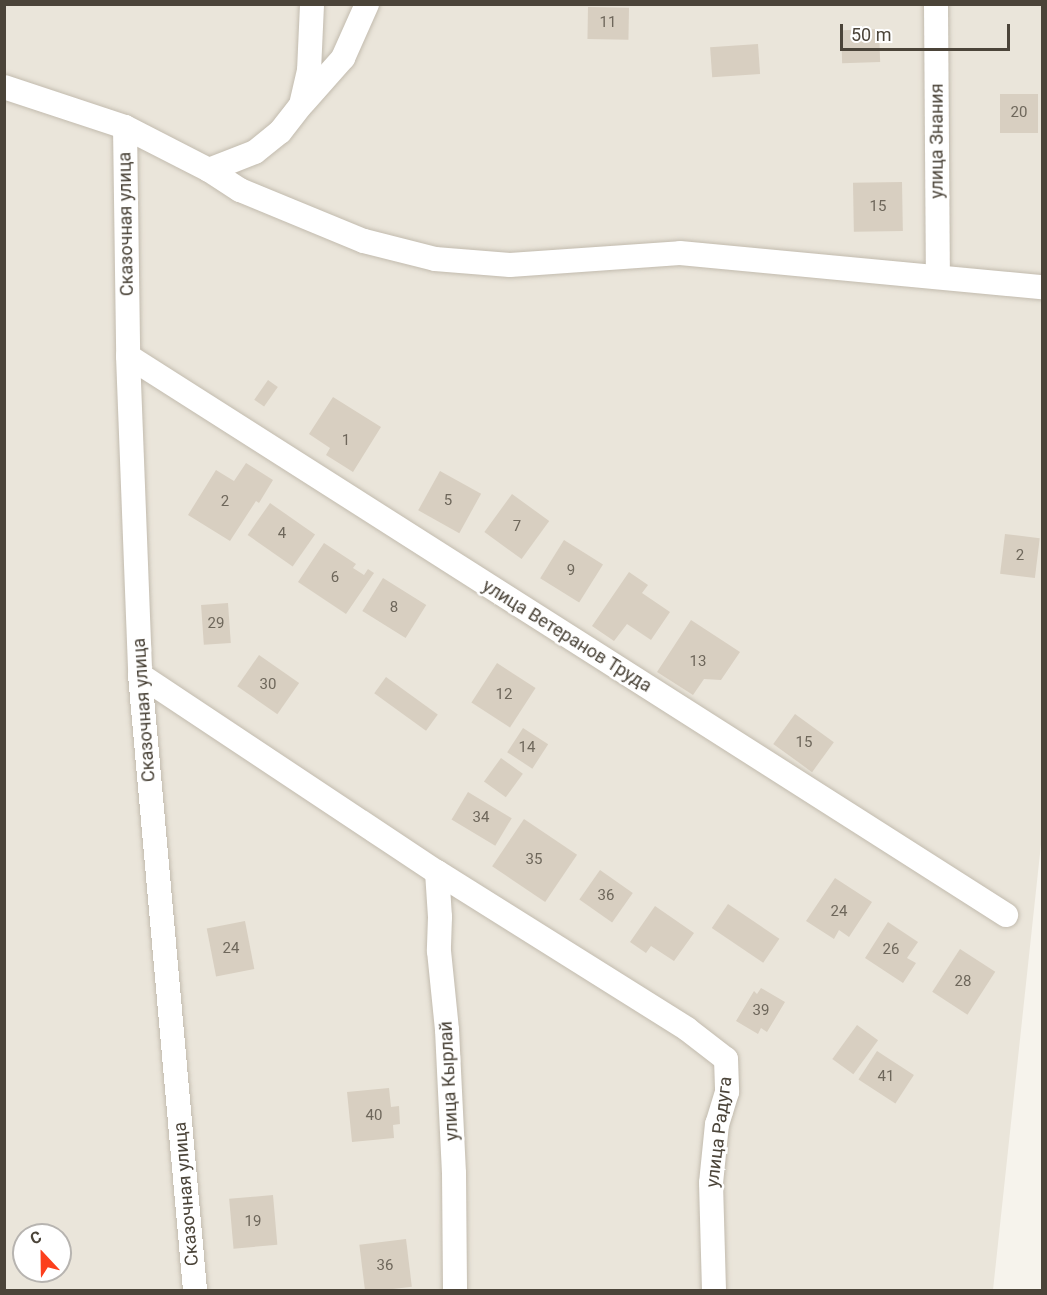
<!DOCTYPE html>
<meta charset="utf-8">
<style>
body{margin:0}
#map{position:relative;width:1047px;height:1295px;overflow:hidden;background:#f6f3ec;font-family:Roboto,sans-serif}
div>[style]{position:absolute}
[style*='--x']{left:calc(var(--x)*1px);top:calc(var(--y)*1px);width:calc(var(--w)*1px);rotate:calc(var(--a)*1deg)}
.residential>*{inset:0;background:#eae5da}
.building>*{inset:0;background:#d8cfc1;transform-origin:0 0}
.roads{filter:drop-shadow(0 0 2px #c2bbae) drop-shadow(0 0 2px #c2bbae)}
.street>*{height:24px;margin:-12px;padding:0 12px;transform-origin:12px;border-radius:12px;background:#fff}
span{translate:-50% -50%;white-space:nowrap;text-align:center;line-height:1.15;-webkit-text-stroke:5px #fff;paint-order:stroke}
.number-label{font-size:15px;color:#6e675b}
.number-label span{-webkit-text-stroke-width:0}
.street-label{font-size:18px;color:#4b4439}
.frame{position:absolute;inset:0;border:6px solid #4b4439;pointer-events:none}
.north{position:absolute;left:12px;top:1223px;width:60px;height:60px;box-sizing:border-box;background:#fff;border:2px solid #b7b4b0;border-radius:50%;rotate:338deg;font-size:16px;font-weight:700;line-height:24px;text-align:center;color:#4b4439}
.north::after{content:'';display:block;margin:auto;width:21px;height:27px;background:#fc3f1d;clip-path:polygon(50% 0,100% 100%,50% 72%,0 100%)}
.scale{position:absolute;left:840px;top:24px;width:170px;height:27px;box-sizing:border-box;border:3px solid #4b4439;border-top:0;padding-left:8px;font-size:18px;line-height:21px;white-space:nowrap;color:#4b4439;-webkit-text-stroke:4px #fff;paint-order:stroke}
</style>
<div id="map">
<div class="residential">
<div style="clip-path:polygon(evenodd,5px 5px,1042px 5px,1042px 835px,993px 1290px,5px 1290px,5px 5px,24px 1235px,60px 1235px,60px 1271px,24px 1271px,24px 1235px)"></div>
</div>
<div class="building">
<div style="left:588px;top:7px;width:41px;height:32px;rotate:1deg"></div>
<div style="left:879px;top:29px;width:33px;height:38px;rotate:88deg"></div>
<div style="left:758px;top:44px;width:30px;height:48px;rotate:86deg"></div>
<div style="left:1000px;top:94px;width:38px;height:39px"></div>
<div style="left:902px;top:182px;width:49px;height:49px;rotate:89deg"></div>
<div style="left:268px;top:380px;width:12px;height:24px;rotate:35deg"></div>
<div style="clip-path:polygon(333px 397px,381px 427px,353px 472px,326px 455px,330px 448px,309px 434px)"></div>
<div style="clip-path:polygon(246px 463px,273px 480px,259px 503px,256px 501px,230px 541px,188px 515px,216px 470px,234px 481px)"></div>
<div style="left:440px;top:471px;width:47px;height:45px;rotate:29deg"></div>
<div style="left:512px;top:494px;width:46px;height:47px;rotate:36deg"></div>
<div style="left:270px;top:503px;width:55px;height:39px;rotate:35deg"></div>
<div style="left:1005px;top:534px;width:35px;height:40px;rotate:7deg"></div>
<div style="left:564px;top:540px;width:46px;height:45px;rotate:32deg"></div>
<div style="clip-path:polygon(324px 543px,356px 564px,353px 568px,364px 575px,368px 569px,374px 573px,346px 614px,298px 582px)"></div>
<div style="clip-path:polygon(629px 572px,648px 585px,642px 593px,670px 612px,651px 640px,627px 624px,614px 641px,592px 626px)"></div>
<div style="left:383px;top:578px;width:51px;height:39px;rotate:32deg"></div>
<div style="left:228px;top:603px;width:40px;height:27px;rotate:86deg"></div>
<div style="clip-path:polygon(691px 620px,740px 652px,721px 680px,704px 679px,693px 695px,657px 672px)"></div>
<div style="left:259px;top:655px;width:49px;height:38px;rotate:35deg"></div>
<div style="left:497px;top:663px;width:46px;height:47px;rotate:33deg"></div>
<div style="left:386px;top:677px;width:64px;height:20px;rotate:36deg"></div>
<div style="left:795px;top:714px;width:48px;height:37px;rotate:36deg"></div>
<div style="left:523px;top:728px;width:30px;height:29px;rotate:33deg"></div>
<div style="left:501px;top:758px;width:27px;height:29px;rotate:36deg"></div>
<div style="left:468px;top:792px;width:51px;height:32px;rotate:31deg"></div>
<div style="left:524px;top:819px;width:64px;height:57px;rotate:34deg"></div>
<div style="left:600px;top:870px;width:40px;height:36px;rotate:35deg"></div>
<div style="clip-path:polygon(835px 878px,872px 902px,849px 937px,839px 930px,834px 939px,806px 921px)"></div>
<div style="left:728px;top:904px;width:62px;height:29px;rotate:34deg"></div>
<div style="clip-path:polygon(655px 906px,694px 933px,674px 961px,651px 946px,646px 953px,630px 942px)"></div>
<div style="left:245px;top:921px;width:49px;height:39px;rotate:79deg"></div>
<div style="clip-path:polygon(888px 922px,918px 942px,907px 958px,916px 963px,903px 983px,865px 958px)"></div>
<div style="left:960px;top:949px;width:42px;height:51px;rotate:33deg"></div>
<div style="clip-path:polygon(761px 988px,785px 1002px,767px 1032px,761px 1028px,758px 1034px,736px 1021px,754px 991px,757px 994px)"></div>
<div style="left:857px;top:1025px;width:26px;height:42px;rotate:36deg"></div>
<div style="left:877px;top:1051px;width:44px;height:34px;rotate:33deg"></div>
<div style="clip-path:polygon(389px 1088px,391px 1107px,399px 1106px,400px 1124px,393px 1125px,394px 1138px,352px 1142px,347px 1092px)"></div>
<div style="left:273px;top:1195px;width:50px;height:44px;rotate:85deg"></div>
<div style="left:406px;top:1239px;width:48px;height:47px;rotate:83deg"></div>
</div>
<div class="roads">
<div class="street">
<div style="--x:936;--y:4;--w:273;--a:89.6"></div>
<div style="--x:4;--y:87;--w:127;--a:18.3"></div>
<div style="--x:125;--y:127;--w:94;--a:27.1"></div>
<div style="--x:209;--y:170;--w:37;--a:33"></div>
<div style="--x:240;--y:190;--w:134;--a:22.4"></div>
<div style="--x:364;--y:241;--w:73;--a:14.2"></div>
<div style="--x:435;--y:259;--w:75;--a:4.6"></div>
<div style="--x:510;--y:265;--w:170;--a:-4"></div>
<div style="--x:680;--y:253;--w:364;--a:5.4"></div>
<div style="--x:304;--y:102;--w:59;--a:-48.4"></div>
<div style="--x:343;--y:58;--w:59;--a:-66"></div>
<div style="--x:125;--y:127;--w:229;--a:89.2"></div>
<div style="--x:128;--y:356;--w:319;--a:87.8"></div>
<div style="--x:140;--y:675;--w:617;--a:84.89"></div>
<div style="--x:209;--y:170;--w:49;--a:-21.4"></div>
<div style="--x:255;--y:152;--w:32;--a:-39"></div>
<div style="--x:280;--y:132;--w:34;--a:-52"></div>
<div style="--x:301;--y:105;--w:35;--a:-77"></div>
<div style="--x:309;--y:71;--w:67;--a:-87.4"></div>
<div style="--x:128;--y:356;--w:1041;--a:32.48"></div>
<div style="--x:140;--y:675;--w:356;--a:33.6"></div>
<div style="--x:437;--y:872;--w:295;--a:32.1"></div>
<div style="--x:687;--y:1029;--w:49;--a:37.6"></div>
<div style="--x:726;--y:1059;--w:33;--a:88"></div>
<div style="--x:727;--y:1092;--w:34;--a:107"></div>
<div style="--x:717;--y:1124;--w:59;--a:95.8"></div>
<div style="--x:711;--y:1183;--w:107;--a:88.4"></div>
<div style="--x:437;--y:872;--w:45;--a:86.2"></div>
<div style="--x:440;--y:917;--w:34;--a:92"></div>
<div style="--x:439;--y:951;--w:79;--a:84.2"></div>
<div style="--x:447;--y:1030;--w:143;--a:87.2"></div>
<div style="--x:454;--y:1173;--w:117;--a:89.5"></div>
</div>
</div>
<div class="number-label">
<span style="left:608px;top:23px">11</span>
<span style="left:1019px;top:113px">20</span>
<span style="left:878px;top:207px">15</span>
<span style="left:346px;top:441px">1</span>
<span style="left:448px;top:501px">5</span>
<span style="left:225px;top:502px">2</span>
<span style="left:517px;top:527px">7</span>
<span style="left:282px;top:534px">4</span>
<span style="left:1020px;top:556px">2</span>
<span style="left:571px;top:571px">9</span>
<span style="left:335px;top:578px">6</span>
<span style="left:394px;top:608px">8</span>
<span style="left:216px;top:624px">29</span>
<span style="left:698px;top:662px">13</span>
<span style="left:268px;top:685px">30</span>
<span style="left:504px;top:695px">12</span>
<span style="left:804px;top:743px">15</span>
<span style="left:527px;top:748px">14</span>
<span style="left:481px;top:818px">34</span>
<span style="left:534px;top:860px">35</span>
<span style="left:606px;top:896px">36</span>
<span style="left:839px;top:912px">24</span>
<span style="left:231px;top:949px">24</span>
<span style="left:891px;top:950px">26</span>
<span style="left:963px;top:982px">28</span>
<span style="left:761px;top:1011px">39</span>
<span style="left:886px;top:1077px">41</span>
<span style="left:374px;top:1116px">40</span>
<span style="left:253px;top:1222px">19</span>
<span style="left:385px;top:1266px">36</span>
</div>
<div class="street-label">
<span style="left:937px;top:141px;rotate:-90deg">улица Знания</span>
<span style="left:126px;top:224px;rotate:-91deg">Сказочная улица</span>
<span style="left:567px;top:636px;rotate:32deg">улица Ветеранов Труда</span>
<span style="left:144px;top:710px;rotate:-94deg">Сказочная улица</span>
<span style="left:449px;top:1081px;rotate:-93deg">улица Кырлай</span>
<span style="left:719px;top:1132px;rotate:-83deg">улица Радуга</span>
<span style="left:186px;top:1194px;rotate:-95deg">Сказочная улица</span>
</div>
<div class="frame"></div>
<div class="north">С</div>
<div class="scale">50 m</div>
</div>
